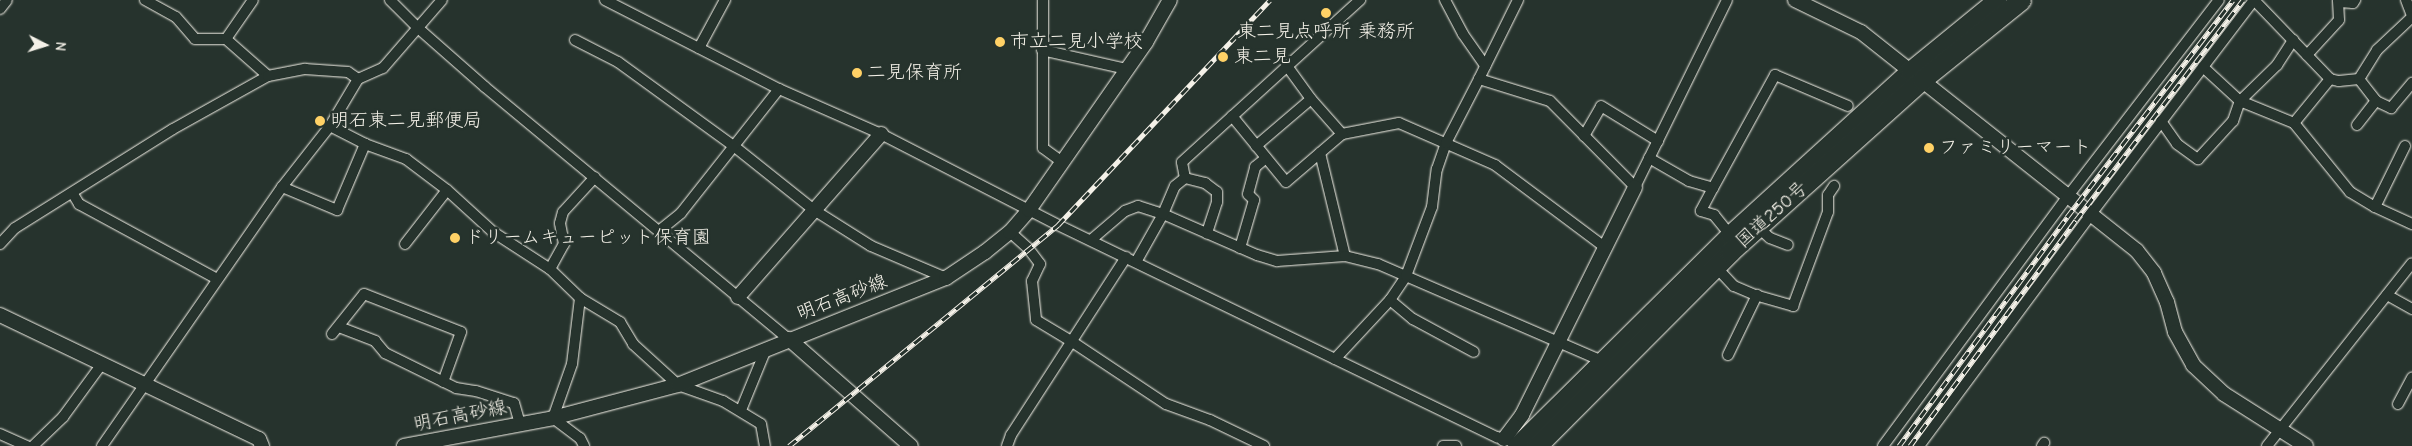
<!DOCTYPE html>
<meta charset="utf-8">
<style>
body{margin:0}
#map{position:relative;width:2412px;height:446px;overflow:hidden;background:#26332d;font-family:"Comic Neue","Klee One",sans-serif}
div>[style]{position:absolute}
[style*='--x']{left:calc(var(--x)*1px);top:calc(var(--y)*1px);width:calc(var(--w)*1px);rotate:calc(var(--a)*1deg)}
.roads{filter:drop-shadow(0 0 1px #f4f1e8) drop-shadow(0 0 1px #f4f1e8)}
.street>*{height:10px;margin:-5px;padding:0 5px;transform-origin:5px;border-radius:5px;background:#26332d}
.secondary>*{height:14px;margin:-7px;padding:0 7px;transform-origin:7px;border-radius:7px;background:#26332d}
.highway>*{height:19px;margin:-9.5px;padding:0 9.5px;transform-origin:9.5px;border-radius:9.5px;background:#26332d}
.rail>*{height:5px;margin-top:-2.5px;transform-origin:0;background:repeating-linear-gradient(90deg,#26332d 0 9px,#f4f1e8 0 18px);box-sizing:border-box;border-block:1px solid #f4f1e8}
.dots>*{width:14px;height:14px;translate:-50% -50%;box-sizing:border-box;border:2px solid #26332d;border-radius:50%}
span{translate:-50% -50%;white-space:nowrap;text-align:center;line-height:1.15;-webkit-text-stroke:5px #26332d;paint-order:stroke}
.poi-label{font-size:19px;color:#f4f1e8}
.left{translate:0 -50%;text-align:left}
.street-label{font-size:19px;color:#f4f1e8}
.north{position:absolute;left:20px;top:20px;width:50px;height:50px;-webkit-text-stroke:4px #26332d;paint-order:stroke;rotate:95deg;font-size:14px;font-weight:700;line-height:20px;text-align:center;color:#f4f1e8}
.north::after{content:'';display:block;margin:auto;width:18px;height:22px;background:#f4f1e8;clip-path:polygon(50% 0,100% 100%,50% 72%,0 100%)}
</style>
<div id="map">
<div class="roads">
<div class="street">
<div style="--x:145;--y:0;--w:35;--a:29"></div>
<div style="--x:176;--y:17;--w:29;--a:49"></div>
<div style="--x:195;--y:39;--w:31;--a:0"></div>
<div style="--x:226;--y:39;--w:56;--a:41.4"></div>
<div style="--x:390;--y:0;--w:40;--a:45"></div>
<div style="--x:418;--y:28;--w:89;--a:41.4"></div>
<div style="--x:485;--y:87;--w:395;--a:39.7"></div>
<div style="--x:605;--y:0;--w:195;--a:27.1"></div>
<div style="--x:779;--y:89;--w:111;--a:23.8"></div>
<div style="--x:881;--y:134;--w:199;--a:27.2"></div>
<div style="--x:1058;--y:225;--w:488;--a:25.8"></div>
<div style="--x:1497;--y:437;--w:14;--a:17"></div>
<div style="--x:1043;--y:0;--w:148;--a:90"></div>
<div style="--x:1043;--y:148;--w:24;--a:36"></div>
<div style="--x:1445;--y:0;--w:38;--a:62"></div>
<div style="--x:1463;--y:34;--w:39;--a:55"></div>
<div style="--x:1518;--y:0;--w:88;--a:116.3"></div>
<div style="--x:1479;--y:79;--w:74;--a:17.2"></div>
<div style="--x:1550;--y:101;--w:121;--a:45.3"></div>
<div style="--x:1635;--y:187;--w:208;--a:-63.8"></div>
<div style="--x:2406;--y:0;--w:17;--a:69"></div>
<div style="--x:2339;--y:2;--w:14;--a:4"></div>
<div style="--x:2353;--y:3;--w:4;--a:-56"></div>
<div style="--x:0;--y:9;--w:11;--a:-52"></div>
<div style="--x:226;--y:39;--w:47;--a:-55.3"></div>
<div style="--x:575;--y:40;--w:48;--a:27.1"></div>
<div style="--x:618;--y:62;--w:145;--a:36"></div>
<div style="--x:735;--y:147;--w:101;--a:38.6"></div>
<div style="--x:814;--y:210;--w:67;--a:32.3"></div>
<div style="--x:871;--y:246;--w:82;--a:23.1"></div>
<div style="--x:699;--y:48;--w:55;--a:-61.6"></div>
<div style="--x:1042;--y:50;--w:86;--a:12.7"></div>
<div style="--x:2307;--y:55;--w:47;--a:-47.6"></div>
<div style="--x:2339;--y:20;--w:20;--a:-93"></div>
<div style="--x:1287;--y:66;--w:41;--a:54"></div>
<div style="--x:1311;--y:99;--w:47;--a:48.5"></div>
<div style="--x:1342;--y:134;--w:58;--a:-10.9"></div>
<div style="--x:1399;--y:123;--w:105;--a:23.6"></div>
<div style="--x:1495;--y:165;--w:139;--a:36.8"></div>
<div style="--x:2203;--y:67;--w:50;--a:42.6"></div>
<div style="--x:2240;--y:101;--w:58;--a:22.2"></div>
<div style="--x:2294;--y:123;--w:89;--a:50.9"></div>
<div style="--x:2350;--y:192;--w:29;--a:31"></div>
<div style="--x:2375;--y:207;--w:41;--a:24.7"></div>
<div style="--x:2359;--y:79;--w:28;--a:52"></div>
<div style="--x:2376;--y:101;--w:17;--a:25"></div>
<div style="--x:2391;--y:108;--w:33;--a:-50"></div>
<div style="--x:1232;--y:116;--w:85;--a:50.7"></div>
<div style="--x:1286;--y:182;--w:74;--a:-40.6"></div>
<div style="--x:2161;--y:121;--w:28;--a:55"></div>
<div style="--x:2177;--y:144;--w:26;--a:36"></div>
<div style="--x:2198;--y:159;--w:52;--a:-47.4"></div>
<div style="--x:2233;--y:121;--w:21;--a:-71"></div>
<div style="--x:2240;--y:101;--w:52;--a:-44.2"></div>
<div style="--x:2277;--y:65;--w:30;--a:-57"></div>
<div style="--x:2294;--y:123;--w:57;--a:-50.7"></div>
<div style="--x:2357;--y:125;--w:31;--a:-52"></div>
<div style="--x:330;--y:126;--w:39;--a:27"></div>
<div style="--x:365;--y:144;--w:44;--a:20.1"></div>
<div style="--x:406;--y:159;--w:51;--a:37.1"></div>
<div style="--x:447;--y:190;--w:62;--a:42.4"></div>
<div style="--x:493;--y:232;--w:68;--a:33"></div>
<div style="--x:550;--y:269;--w:42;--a:44"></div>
<div style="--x:580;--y:298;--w:47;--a:31"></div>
<div style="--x:620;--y:322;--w:26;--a:59"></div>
<div style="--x:633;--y:344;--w:61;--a:42.3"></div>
<div style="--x:678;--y:385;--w:48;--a:19.6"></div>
<div style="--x:723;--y:401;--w:44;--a:31.2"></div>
<div style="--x:761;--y:424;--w:22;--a:80"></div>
<div style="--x:1584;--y:136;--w:34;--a:-60"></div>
<div style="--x:1601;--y:106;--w:67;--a:31.6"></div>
<div style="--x:1256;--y:146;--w:72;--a:-40.5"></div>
<div style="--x:1320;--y:153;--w:106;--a:76.4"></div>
<div style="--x:1649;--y:158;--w:46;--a:29.9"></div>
<div style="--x:1689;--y:181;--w:25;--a:16"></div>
<div style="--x:1713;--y:188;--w:129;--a:-61.2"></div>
<div style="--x:1775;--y:75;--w:79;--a:23"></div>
<div style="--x:1185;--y:178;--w:16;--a:-101"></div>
<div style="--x:1182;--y:162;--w:241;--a:-42.3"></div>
<div style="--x:1185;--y:178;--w:21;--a:14"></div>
<div style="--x:1205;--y:183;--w:15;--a:37"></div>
<div style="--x:1217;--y:192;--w:10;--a:90"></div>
<div style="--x:1217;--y:202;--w:33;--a:108"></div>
<div style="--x:282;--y:187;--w:60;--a:22.7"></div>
<div style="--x:337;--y:210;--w:72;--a:-67"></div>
<div style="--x:1713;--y:188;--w:26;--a:118"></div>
<div style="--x:1701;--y:211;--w:14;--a:17"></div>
<div style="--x:1714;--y:215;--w:26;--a:51"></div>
<div style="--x:73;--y:194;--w:12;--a:59"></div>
<div style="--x:79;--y:204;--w:157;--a:28.5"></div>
<div style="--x:2375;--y:207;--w:68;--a:-63.8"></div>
<div style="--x:1758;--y:227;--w:16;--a:43"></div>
<div style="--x:1770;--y:238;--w:19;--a:21"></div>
<div style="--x:659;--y:231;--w:28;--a:-39"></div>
<div style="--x:681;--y:213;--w:158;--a:-51.7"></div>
<div style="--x:1010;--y:232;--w:24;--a:42"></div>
<div style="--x:1028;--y:248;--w:20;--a:53"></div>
<div style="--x:1040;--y:264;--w:19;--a:115"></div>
<div style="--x:1032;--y:281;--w:39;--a:84"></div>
<div style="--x:1036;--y:320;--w:41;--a:31"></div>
<div style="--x:1071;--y:341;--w:114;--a:33.6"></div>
<div style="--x:1166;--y:404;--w:47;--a:20"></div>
<div style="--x:1210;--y:420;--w:60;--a:25.7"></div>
<div style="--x:1091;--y:240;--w:45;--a:-40.5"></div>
<div style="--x:1125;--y:211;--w:14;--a:-21"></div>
<div style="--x:1138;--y:206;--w:26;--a:18"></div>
<div style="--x:1163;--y:214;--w:103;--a:23.6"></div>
<div style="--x:1257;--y:255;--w:21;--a:17"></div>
<div style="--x:1277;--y:261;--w:68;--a:-4.2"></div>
<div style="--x:1345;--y:256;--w:34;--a:14"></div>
<div style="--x:1378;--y:264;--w:244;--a:23.4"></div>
<div style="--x:0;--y:244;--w:22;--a:-47"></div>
<div style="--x:15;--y:228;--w:186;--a:-32.1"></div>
<div style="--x:173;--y:129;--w:109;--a:-29.2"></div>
<div style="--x:268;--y:76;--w:38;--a:-11"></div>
<div style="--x:305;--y:69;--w:43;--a:4"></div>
<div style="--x:348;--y:72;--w:12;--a:35"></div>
<div style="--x:405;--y:244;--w:68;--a:-52.1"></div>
<div style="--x:1240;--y:248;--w:50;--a:-73.7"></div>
<div style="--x:1254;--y:200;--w:8;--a:-135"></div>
<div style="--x:1248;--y:194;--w:28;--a:-75"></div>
<div style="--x:1255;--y:167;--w:14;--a:-39"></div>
<div style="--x:1136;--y:262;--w:55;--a:-60.6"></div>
<div style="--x:1163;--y:214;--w:30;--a:-67"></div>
<div style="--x:1175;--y:186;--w:13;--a:-39"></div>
<div style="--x:1716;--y:267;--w:26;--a:47"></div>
<div style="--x:1734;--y:286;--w:23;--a:23"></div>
<div style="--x:1755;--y:295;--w:40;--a:16"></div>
<div style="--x:1793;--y:306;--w:100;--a:-69.6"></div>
<div style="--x:1828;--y:212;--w:17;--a:-90"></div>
<div style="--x:1828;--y:195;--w:11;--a:-56"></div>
<div style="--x:550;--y:269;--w:29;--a:-61"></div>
<div style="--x:564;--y:244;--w:21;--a:-101"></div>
<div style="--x:560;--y:223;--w:11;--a:-75"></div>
<div style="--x:563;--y:212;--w:47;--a:-47.6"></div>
<div style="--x:2387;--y:295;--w:29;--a:29"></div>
<div style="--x:580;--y:298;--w:66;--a:96.9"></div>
<div style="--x:572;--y:364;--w:57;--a:109.4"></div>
<div style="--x:553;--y:418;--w:34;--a:37"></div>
<div style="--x:580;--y:438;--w:9;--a:63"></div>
<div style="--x:1390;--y:300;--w:30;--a:40"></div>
<div style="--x:1413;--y:319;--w:69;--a:28.4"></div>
<div style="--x:339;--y:327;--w:39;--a:21"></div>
<div style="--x:375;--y:341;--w:16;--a:50"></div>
<div style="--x:385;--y:353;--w:79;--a:26.2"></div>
<div style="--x:456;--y:388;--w:20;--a:9"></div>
<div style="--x:476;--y:391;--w:40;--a:18"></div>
<div style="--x:514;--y:403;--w:22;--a:74"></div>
<div style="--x:332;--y:334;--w:51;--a:-51.3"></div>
<div style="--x:364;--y:294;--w:104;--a:21.4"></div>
<div style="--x:461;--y:332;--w:53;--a:109.8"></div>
<div style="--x:1728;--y:355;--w:67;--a:-64.2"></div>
<div style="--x:1335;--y:359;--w:81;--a:-47"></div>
<div style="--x:1390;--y:300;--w:29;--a:-56"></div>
<div style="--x:1406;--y:276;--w:74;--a:-69.4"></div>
<div style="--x:1432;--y:207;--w:38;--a:-83"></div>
<div style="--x:1437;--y:169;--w:28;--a:-71"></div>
<div style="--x:1446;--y:143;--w:72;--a:-62.7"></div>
<div style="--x:2398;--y:404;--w:30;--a:-62"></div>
<div style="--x:741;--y:410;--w:66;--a:-67.7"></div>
<div style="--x:0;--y:434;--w:30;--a:24"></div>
<div style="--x:33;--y:446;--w:42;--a:-44"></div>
<div style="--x:63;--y:417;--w:64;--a:-53.8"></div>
<div style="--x:102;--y:446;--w:315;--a:-55.2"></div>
<div style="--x:282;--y:187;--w:78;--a:-51.8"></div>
<div style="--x:330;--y:126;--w:55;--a:-59.2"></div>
<div style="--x:358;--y:79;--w:27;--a:-24"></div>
<div style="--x:383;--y:68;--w:90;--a:-49.1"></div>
<div style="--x:1007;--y:446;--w:12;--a:-70"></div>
<div style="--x:1011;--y:435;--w:212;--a:-57.1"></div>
<div style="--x:1443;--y:446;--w:13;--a:0"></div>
<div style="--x:1883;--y:446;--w:311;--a:-53.5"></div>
<div style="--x:2068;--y:196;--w:247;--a:-52.4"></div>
<div style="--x:1919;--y:446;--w:289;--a:-53.4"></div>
<div style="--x:2091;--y:214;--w:269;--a:-52.7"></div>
<div style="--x:2254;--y:0;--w:110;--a:46.1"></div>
<div style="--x:2330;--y:79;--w:9;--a:13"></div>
<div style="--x:2339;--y:81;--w:20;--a:-6"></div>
<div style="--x:2359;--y:79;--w:34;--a:-58"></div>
<div style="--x:2377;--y:50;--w:48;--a:-43.3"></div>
<div style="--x:2042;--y:446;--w:4;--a:-56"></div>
<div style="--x:2267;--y:446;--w:233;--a:-51.6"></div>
</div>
<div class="secondary">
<div style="--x:1795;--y:0;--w:73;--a:25.9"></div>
<div style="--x:1861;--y:32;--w:352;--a:38.4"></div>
<div style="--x:2137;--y:251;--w:28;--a:52"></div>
<div style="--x:2154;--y:273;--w:32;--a:66"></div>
<div style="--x:2167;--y:302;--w:31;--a:75"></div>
<div style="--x:2175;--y:332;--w:38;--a:61"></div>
<div style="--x:2193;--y:365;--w:42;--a:43.1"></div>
<div style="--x:2224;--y:394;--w:97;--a:32.4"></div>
<div style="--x:738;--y:297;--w:217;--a:-48.7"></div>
<div style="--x:0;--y:315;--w:287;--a:25.6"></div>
<div style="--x:259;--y:439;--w:8;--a:67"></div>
<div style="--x:789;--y:339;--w:162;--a:41.3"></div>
<div style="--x:1504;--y:439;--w:30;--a:-53"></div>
<div style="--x:1522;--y:415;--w:254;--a:-63.6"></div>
<div style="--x:404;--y:446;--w:152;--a:-10.6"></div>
<div style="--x:553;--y:418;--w:129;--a:-14.8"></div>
<div style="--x:678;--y:385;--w:289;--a:-21.8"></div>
<div style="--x:946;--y:278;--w:47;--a:-33.7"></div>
<div style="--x:985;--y:252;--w:32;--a:-39"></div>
<div style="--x:1010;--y:232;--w:29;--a:-49"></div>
<div style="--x:1029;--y:210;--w:205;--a:-55.1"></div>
<div style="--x:1146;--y:42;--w:48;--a:-60.3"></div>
</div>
<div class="highway">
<div style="--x:1517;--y:446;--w:300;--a:-44.7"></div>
<div style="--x:1730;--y:235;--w:244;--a:-42.3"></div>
<div style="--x:1910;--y:71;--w:112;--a:-39.2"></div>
<div style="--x:1537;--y:446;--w:274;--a:-45.1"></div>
<div style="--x:1730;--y:252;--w:258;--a:-41.9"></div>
<div style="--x:1922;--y:80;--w:127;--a:-38.9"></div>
</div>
</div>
<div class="rail">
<div style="--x:789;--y:446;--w:348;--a:-39.4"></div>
<div style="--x:1058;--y:225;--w:309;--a:-46.7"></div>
<div style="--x:1899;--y:446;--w:284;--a:-53.7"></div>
<div style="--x:2067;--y:217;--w:273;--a:-52.6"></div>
<div style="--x:1910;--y:446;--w:280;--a:-53.7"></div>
<div style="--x:2076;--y:220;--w:276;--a:-52.8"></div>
</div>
<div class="dots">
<div style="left:1326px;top:13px;background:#ffd166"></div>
<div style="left:1000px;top:42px;background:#ffd166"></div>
<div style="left:1223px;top:57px;background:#ffd166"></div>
<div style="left:857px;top:73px;background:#ffd166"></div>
<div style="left:320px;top:121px;background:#ffd166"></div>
<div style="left:1929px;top:148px;background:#ffd166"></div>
<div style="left:455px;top:238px;background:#ffd166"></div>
</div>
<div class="poi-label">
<span style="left:1326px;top:32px">東二見点呼所 乗務所</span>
<span class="left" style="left:1010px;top:42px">市立二見小学校</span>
<span class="left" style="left:1234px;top:57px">東二見</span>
<span class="left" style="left:867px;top:73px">二見保育所</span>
<span class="left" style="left:330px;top:121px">明石東二見郵便局</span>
<span class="left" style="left:1939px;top:148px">ファミリーマート</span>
<span class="left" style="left:465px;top:238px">ドリームキューピット保育園</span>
</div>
<div class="street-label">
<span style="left:1772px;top:215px;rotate:-42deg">国道250号</span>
<span style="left:842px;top:298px;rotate:-21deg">明石高砂線</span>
<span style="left:460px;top:416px;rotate:-11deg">明石高砂線</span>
</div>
<div class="north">N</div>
</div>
